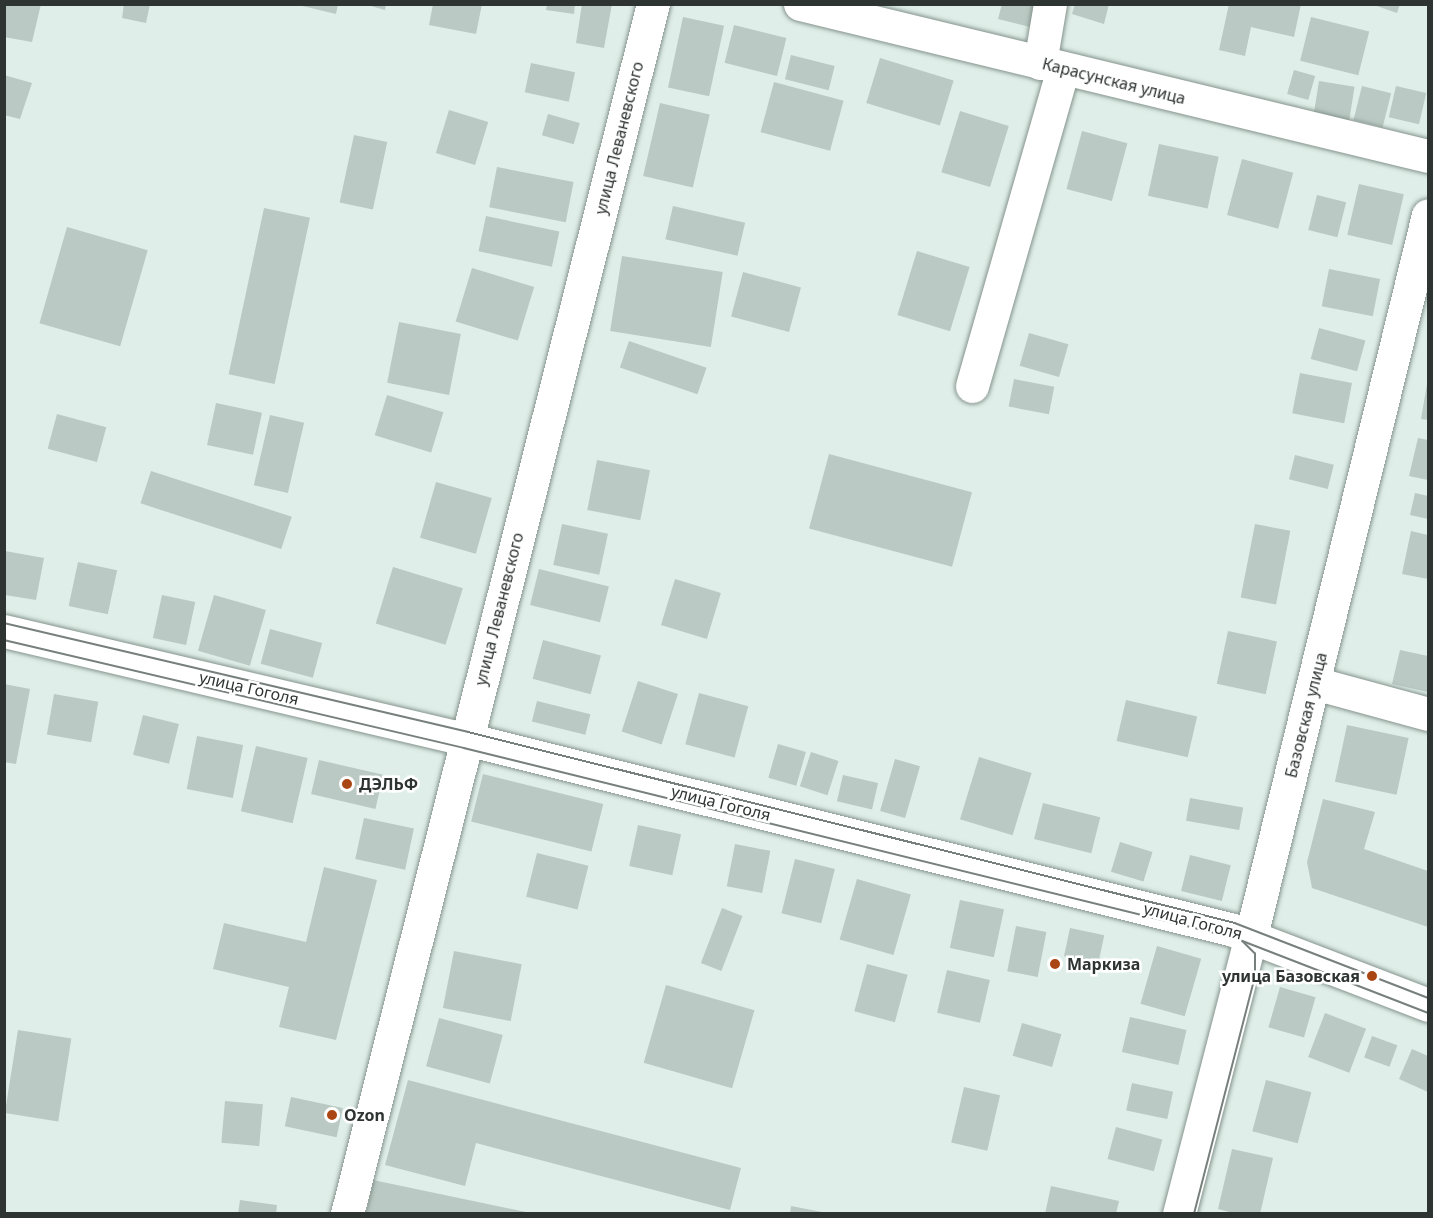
<!DOCTYPE html>
<meta charset="utf-8">
<style>
body{margin:0}
#map{position:relative;width:1433px;height:1218px;overflow:hidden;background:#dfeee8;font-family:"Noto Sans",sans-serif}
div>[style]{position:absolute}
[style*='--x']{left:calc(var(--x)*1px);top:calc(var(--y)*1px);width:calc(var(--w)*1px);rotate:calc(var(--a)*1deg)}
.building>*{inset:0;background:#bac9c3;transform-origin:0 0}
.roads{filter:drop-shadow(0 0 2px #85938d) drop-shadow(0 0 2px #85938d)}
.minor>*{height:33px;margin:-16.5px;padding:0 16.5px;transform-origin:16.5px;border-radius:16.5px;background:#fff}
.tram>*{height:1.5px;margin:-0.75px;padding:0 0.75px;transform-origin:0.75px;border-radius:0.75px;background:#77807d}
.dots>*{width:16px;height:16px;translate:-50% -50%;box-sizing:border-box;border:3px solid #fff;border-radius:50%}
span{translate:-50% -50%;white-space:nowrap;text-align:center;line-height:1.15;-webkit-text-stroke:5px #fff;paint-order:stroke}
.street-label{font-size:16px;color:#2e3432}
.poi-label{font-size:16px;color:#2e3432;font-weight:700}
.left{translate:0 -50%;text-align:left}
.right{translate:-100% -50%;text-align:right}
.frame{position:absolute;inset:0;border:6px solid #2e3432;pointer-events:none}
</style>
<div id="map">
<div class="building">
<div style="clip-path:polygon(4px 4px,41px 4px,32px 42px,4px 37px)"></div>
<div style="clip-path:polygon(124px 4px,150px 4px,146px 23px,122px 18px)"></div>
<div style="clip-path:polygon(294px 4px,338px 4px,336px 14px)"></div>
<div style="clip-path:polygon(364px 4px,386px 4px,385px 10px)"></div>
<div style="clip-path:polygon(433px 4px,482px 4px,476px 34px,429px 25px)"></div>
<div style="clip-path:polygon(547px 4px,575px 4px,574px 14px,546px 10px)"></div>
<div style="clip-path:polygon(582px 4px,612px 4px,604px 48px,576px 43px)"></div>
<div style="clip-path:polygon(1002px 4px,1036px 4px,1030px 27px,998px 19px)"></div>
<div style="clip-path:polygon(1075px 4px,1109px 4px,1104px 24px,1072px 14px)"></div>
<div style="clip-path:polygon(1229px 4px,1301px 4px,1294px 37px,1251px 27px,1245px 56px,1219px 50px)"></div>
<div style="clip-path:polygon(1371px 4px,1400px 4px,1397px 13px)"></div>
<div style="left:683px;top:17px;width:42px;height:72px;rotate:12deg"></div>
<div style="left:1311px;top:17px;width:60px;height:45px;rotate:14deg"></div>
<div style="left:734px;top:25px;width:54px;height:39px;rotate:14deg"></div>
<div style="left:791px;top:55px;width:45px;height:25px;rotate:14deg"></div>
<div style="left:880px;top:58px;width:77px;height:47px;rotate:17deg"></div>
<div style="left:531px;top:63px;width:45px;height:30px;rotate:12deg"></div>
<div style="left:1294px;top:70px;width:22px;height:25px;rotate:16deg"></div>
<div style="clip-path:polygon(4px 75px,32px 83px,20px 119px,4px 115px)"></div>
<div style="left:1319px;top:81px;width:36px;height:34px;rotate:9deg"></div>
<div style="left:774px;top:82px;width:72px;height:52px;rotate:15deg"></div>
<div style="left:1362px;top:86px;width:30px;height:35px;rotate:14deg"></div>
<div style="left:1396px;top:86px;width:31px;height:32px;rotate:13deg"></div>
<div style="left:660px;top:103px;width:51px;height:75px;rotate:13deg"></div>
<div style="left:449px;top:110px;width:41px;height:45px;rotate:17deg"></div>
<div style="left:960px;top:111px;width:51px;height:64px;rotate:17deg"></div>
<div style="left:548px;top:114px;width:33px;height:22px;rotate:16deg"></div>
<div style="left:1082px;top:131px;width:47px;height:60px;rotate:15deg"></div>
<div style="left:354px;top:135px;width:34px;height:69px;rotate:12deg"></div>
<div style="left:1159px;top:144px;width:61px;height:53px;rotate:12deg"></div>
<div style="left:1242px;top:159px;width:53px;height:58px;rotate:15deg"></div>
<div style="left:497px;top:167px;width:78px;height:41px;rotate:11deg"></div>
<div style="left:1359px;top:184px;width:46px;height:52px;rotate:13deg"></div>
<div style="left:1317px;top:195px;width:30px;height:36px;rotate:14deg"></div>
<div style="left:673px;top:206px;width:74px;height:34px;rotate:13deg"></div>
<div style="left:264px;top:208px;width:47px;height:170px;rotate:12deg"></div>
<div style="left:486px;top:216px;width:75px;height:36px;rotate:12deg"></div>
<div style="left:67px;top:227px;width:84px;height:100px;rotate:16deg"></div>
<div style="left:917px;top:251px;width:55px;height:67px;rotate:17deg"></div>
<div style="left:622px;top:256px;width:102px;height:76px;rotate:9deg"></div>
<div style="left:472px;top:268px;width:65px;height:56px;rotate:17deg"></div>
<div style="left:1329px;top:269px;width:52px;height:38px;rotate:11deg"></div>
<div style="left:743px;top:272px;width:60px;height:46px;rotate:15deg"></div>
<div style="left:399px;top:322px;width:63px;height:62px;rotate:11deg"></div>
<div style="left:1319px;top:328px;width:48px;height:32px;rotate:15deg"></div>
<div style="left:1029px;top:333px;width:41px;height:34px;rotate:16deg"></div>
<div style="left:629px;top:341px;width:82px;height:28px;rotate:19deg"></div>
<div style="left:1300px;top:373px;width:53px;height:41px;rotate:11deg"></div>
<div style="left:1014px;top:379px;width:41px;height:28px;rotate:11deg"></div>
<div style="clip-path:polygon(1427px 384px,1428px 384px,1428px 420px,1421px 419px)"></div>
<div style="left:387px;top:395px;width:59px;height:42px;rotate:17deg"></div>
<div style="left:216px;top:403px;width:47px;height:43px;rotate:12deg"></div>
<div style="left:57px;top:414px;width:51px;height:36px;rotate:15deg"></div>
<div style="left:270px;top:415px;width:35px;height:72px;rotate:13deg"></div>
<div style="clip-path:polygon(1418px 438px,1428px 440px,1428px 480px,1409px 476px)"></div>
<div style="left:829px;top:454px;width:148px;height:77px;rotate:15deg"></div>
<div style="left:1295px;top:455px;width:40px;height:25px;rotate:14deg"></div>
<div style="left:597px;top:460px;width:54px;height:51px;rotate:11deg"></div>
<div style="left:151px;top:471px;width:148px;height:34px;rotate:18deg"></div>
<div style="left:436px;top:482px;width:58px;height:58px;rotate:16deg"></div>
<div style="clip-path:polygon(1415px 493px,1428px 496px,1428px 519px,1410px 515px)"></div>
<div style="left:562px;top:524px;width:47px;height:42px;rotate:12deg"></div>
<div style="left:1255px;top:524px;width:36px;height:75px;rotate:11deg"></div>
<div style="clip-path:polygon(1411px 531px,1428px 535px,1428px 579px,1402px 574px)"></div>
<div style="clip-path:polygon(5px 551px,44px 558px,36px 600px,5px 595px)"></div>
<div style="left:78px;top:562px;width:40px;height:45px;rotate:12deg"></div>
<div style="left:393px;top:567px;width:73px;height:59px;rotate:17deg"></div>
<div style="left:539px;top:569px;width:72px;height:37px;rotate:14deg"></div>
<div style="left:675px;top:579px;width:48px;height:48px;rotate:17deg"></div>
<div style="left:162px;top:595px;width:34px;height:44px;rotate:12deg"></div>
<div style="left:214px;top:595px;width:54px;height:58px;rotate:16deg"></div>
<div style="left:270px;top:629px;width:54px;height:36px;rotate:15deg"></div>
<div style="left:1228px;top:631px;width:50px;height:54px;rotate:12deg"></div>
<div style="left:543px;top:640px;width:60px;height:40px;rotate:15deg"></div>
<div style="clip-path:polygon(1400px 650px,1428px 656px,1428px 692px,1392px 684px)"></div>
<div style="left:638px;top:681px;width:42px;height:53px;rotate:18deg"></div>
<div style="clip-path:polygon(4px 684px,30px 689px,16px 764px,4px 762px)"></div>
<div style="left:699px;top:693px;width:51px;height:53px;rotate:15deg"></div>
<div style="left:54px;top:694px;width:45px;height:41px;rotate:10deg"></div>
<div style="left:1126px;top:700px;width:73px;height:42px;rotate:13deg"></div>
<div style="left:537px;top:701px;width:55px;height:21px;rotate:14deg"></div>
<div style="left:143px;top:715px;width:37px;height:41px;rotate:14deg"></div>
<div style="left:1347px;top:725px;width:63px;height:58px;rotate:12deg"></div>
<div style="left:197px;top:736px;width:47px;height:54px;rotate:11deg"></div>
<div style="left:778px;top:744px;width:29px;height:35px;rotate:16deg"></div>
<div style="left:256px;top:746px;width:53px;height:67px;rotate:13deg"></div>
<div style="left:811px;top:752px;width:29px;height:36px;rotate:18deg"></div>
<div style="left:979px;top:757px;width:55px;height:65px;rotate:17deg"></div>
<div style="left:895px;top:759px;width:26px;height:54px;rotate:16deg"></div>
<div style="left:319px;top:760px;width:66px;height:35px;rotate:13deg"></div>
<div style="left:483px;top:774px;width:124px;height:49px;rotate:14deg"></div>
<div style="left:843px;top:775px;width:36px;height:27px;rotate:13deg"></div>
<div style="left:1190px;top:798px;width:54px;height:23px;rotate:10deg"></div>
<div style="clip-path:polygon(1323px 799px,1375px 812px,1364px 849px,1428px 871px,1428px 927px,1312px 888px,1307px 862px)"></div>
<div style="left:1043px;top:803px;width:59px;height:37px;rotate:14deg"></div>
<div style="left:364px;top:818px;width:51px;height:42px;rotate:12deg"></div>
<div style="left:638px;top:825px;width:44px;height:42px;rotate:12deg"></div>
<div style="left:1120px;top:842px;width:34px;height:31px;rotate:17deg"></div>
<div style="left:735px;top:844px;width:36px;height:43px;rotate:11deg"></div>
<div style="left:537px;top:853px;width:53px;height:45px;rotate:14deg"></div>
<div style="left:1190px;top:855px;width:42px;height:37px;rotate:14deg"></div>
<div style="left:795px;top:859px;width:41px;height:56px;rotate:14deg"></div>
<div style="clip-path:polygon(324px 867px,377px 880px,336px 1040px,279px 1027px,289px 987px,213px 969px,224px 923px,306px 942px)"></div>
<div style="left:857px;top:879px;width:56px;height:63px;rotate:16deg"></div>
<div style="left:960px;top:900px;width:45px;height:49px;rotate:12deg"></div>
<div style="left:722px;top:908px;width:22px;height:59px;rotate:21deg"></div>
<div style="left:1016px;top:926px;width:31px;height:46px;rotate:11deg"></div>
<div style="left:1070px;top:928px;width:35px;height:29px;rotate:12deg"></div>
<div style="left:1157px;top:946px;width:46px;height:60px;rotate:16deg"></div>
<div style="left:454px;top:951px;width:69px;height:58px;rotate:11deg"></div>
<div style="left:867px;top:964px;width:42px;height:49px;rotate:15deg"></div>
<div style="left:947px;top:970px;width:44px;height:44px;rotate:13deg"></div>
<div style="left:666px;top:985px;width:92px;height:81px;rotate:16deg"></div>
<div style="left:1280px;top:987px;width:37px;height:42px;rotate:16deg"></div>
<div style="left:1325px;top:1013px;width:44px;height:47px;rotate:21deg"></div>
<div style="left:1130px;top:1017px;width:58px;height:36px;rotate:13deg"></div>
<div style="left:439px;top:1018px;width:66px;height:50px;rotate:15deg"></div>
<div style="left:1022px;top:1023px;width:41px;height:34px;rotate:16deg"></div>
<div style="left:18px;top:1030px;width:54px;height:84px;rotate:9deg"></div>
<div style="left:1372px;top:1036px;width:27px;height:23px;rotate:20deg"></div>
<div style="clip-path:polygon(1412px 1049px,1428px 1056px,1428px 1092px,1399px 1079px)"></div>
<div style="clip-path:polygon(408px 1080px,741px 1168px,730px 1210px,476px 1143px,465px 1186px,385px 1165px)"></div>
<div style="left:1266px;top:1080px;width:47px;height:53px;rotate:15deg"></div>
<div style="left:1132px;top:1083px;width:42px;height:28px;rotate:12deg"></div>
<div style="left:964px;top:1087px;width:37px;height:57px;rotate:13deg"></div>
<div style="left:291px;top:1097px;width:53px;height:30px;rotate:12deg"></div>
<div style="left:225px;top:1101px;width:38px;height:42px;rotate:5deg"></div>
<div style="left:1116px;top:1127px;width:48px;height:33px;rotate:15deg"></div>
<div style="clip-path:polygon(1232px 1149px,1273px 1158px,1260px 1214px,1237px 1214px,1218px 1209px)"></div>
<div style="clip-path:polygon(373px 1180px,526px 1212px,526px 1214px,366px 1214px)"></div>
<div style="clip-path:polygon(1051px 1186px,1119px 1201px,1116px 1214px,1045px 1214px)"></div>
<div style="clip-path:polygon(240px 1200px,277px 1205px,276px 1214px,238px 1214px)"></div>
<div style="clip-path:polygon(791px 1206px,822px 1212px,821px 1214px,790px 1214px)"></div>
</div>
<div class="roads">
<div class="minor">
<div style="--x:800;--y:4;--w:646;--a:13.61"></div>
<div style="--x:1040;--y:63;--w:60;--a:-80.4"></div>
<div style="--x:972;--y:386;--w:330;--a:-74"></div>
<div style="--x:4;--y:631;--w:474;--a:13.2"></div>
<div style="--x:466;--y:739;--w:790;--a:13.98"></div>
<div style="--x:1233;--y:930;--w:209;--a:21"></div>
<div style="--x:1314;--y:683;--w:118;--a:15.2"></div>
<div style="--x:347;--y:1214;--w:1248;--a:-75.81"></div>
<div style="--x:1179;--y:1214;--w:287;--a:-75.5"></div>
<div style="--x:1251;--y:936;--w:742;--a:-76.21"></div>
</div>
</div>
<div class="tram">
<div style="--x:4;--y:623;--w:477;--a:13.2"></div>
<div style="--x:468;--y:732;--w:790;--a:13.98"></div>
<div style="--x:1235;--y:923;--w:207;--a:21.2"></div>
<div style="--x:4;--y:640;--w:473;--a:13.2"></div>
<div style="--x:464;--y:748;--w:794;--a:13.84"></div>
<div style="--x:1235;--y:938;--w:207;--a:21.2"></div>
<div style="--x:1194;--y:1214;--w:246;--a:-75.6"></div>
<div style="--x:1255;--y:976;--w:22;--a:-90"></div>
<div style="--x:1255;--y:954;--w:17;--a:-135"></div>
</div>
<div class="dots">
<div style="left:347px;top:784px;background:#aa4613"></div>
<div style="left:1055px;top:964px;background:#aa4613"></div>
<div style="left:1372px;top:976px;background:#aa4613"></div>
<div style="left:332px;top:1115px;background:#aa4613"></div>
</div>
<div class="street-label">
<span style="left:1114px;top:81px;rotate:14deg">Карасунская улица</span>
<span style="left:619px;top:138px;rotate:-76deg">улица Леваневского</span>
<span style="left:499px;top:609px;rotate:-76deg">улица Леваневского</span>
<span style="left:249px;top:688px;rotate:13deg">улица Гоголя</span>
<span style="left:1306px;top:715px;rotate:-76deg">Базовская улица</span>
<span style="left:721px;top:803px;rotate:14deg">улица Гоголя</span>
<span style="left:1193px;top:921px;rotate:15deg">улица Гоголя</span>
</div>
<div class="poi-label">
<span class="left" style="left:359px;top:784px">ДЭЛЬФ</span>
<span class="left" style="left:1067px;top:964px">Маркиза</span>
<span class="right" style="left:1360px;top:976px">улица Базовская</span>
<span class="left" style="left:344px;top:1115px">Ozon</span>
</div>
<div class="frame"></div>
</div>
